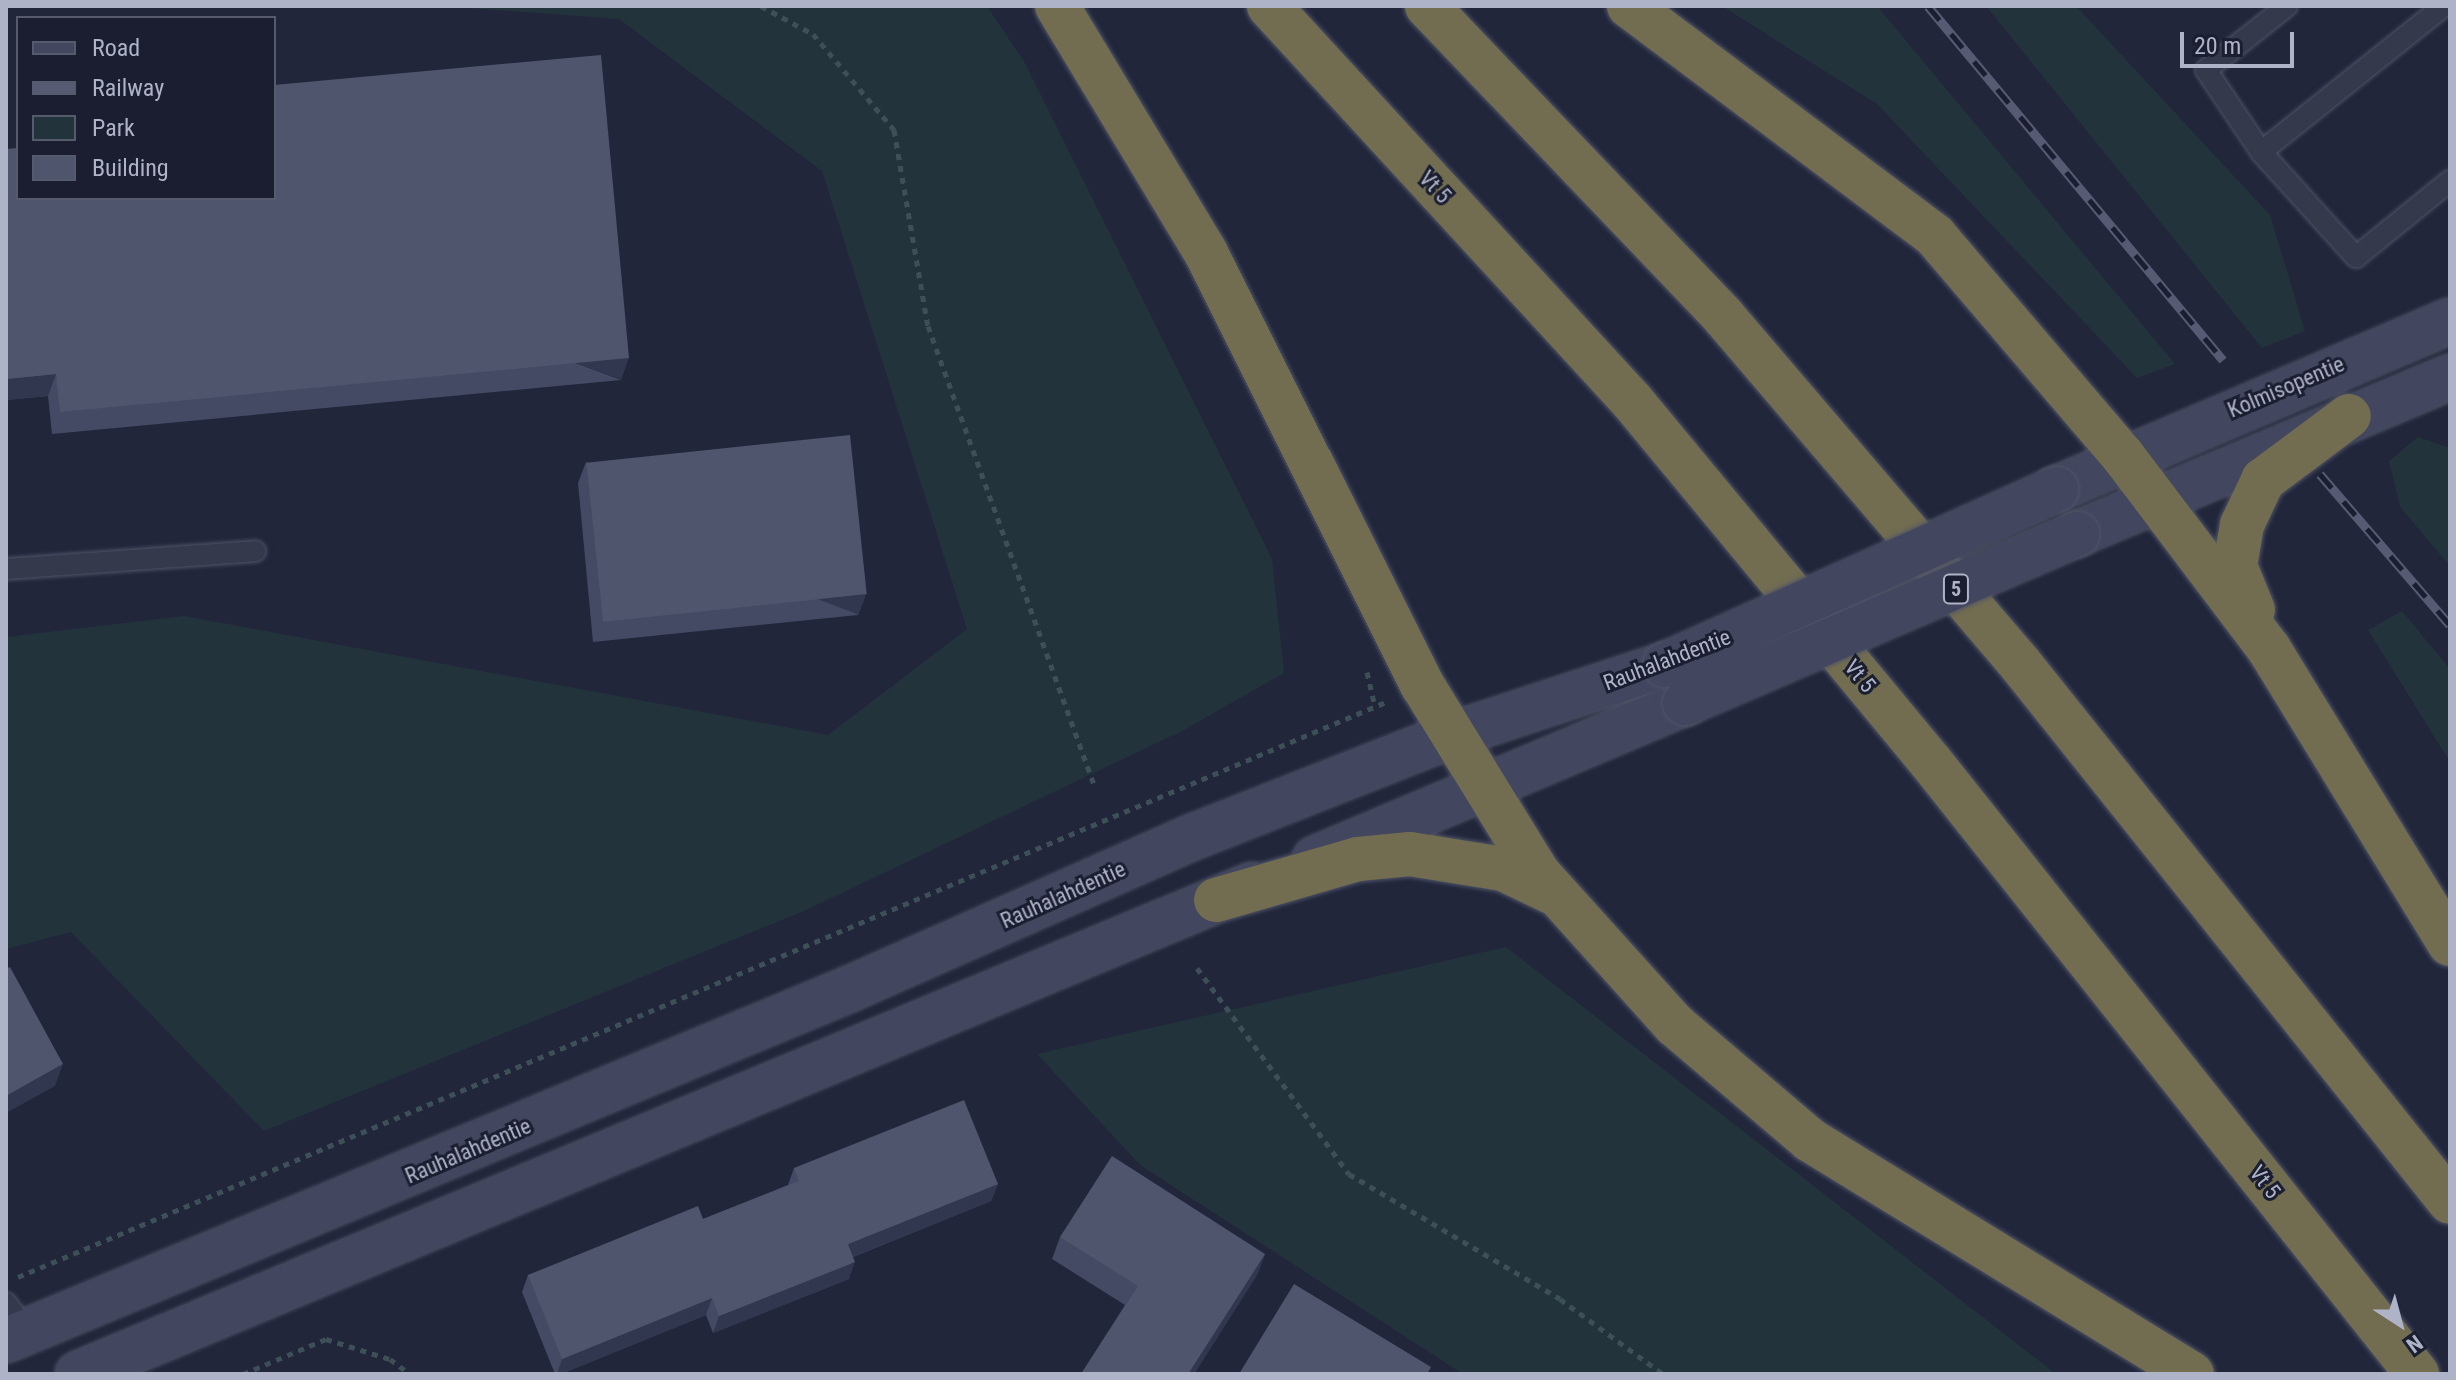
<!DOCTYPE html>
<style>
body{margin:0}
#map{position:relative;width:2456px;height:1380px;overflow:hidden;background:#21263b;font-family:"Roboto Condensed",sans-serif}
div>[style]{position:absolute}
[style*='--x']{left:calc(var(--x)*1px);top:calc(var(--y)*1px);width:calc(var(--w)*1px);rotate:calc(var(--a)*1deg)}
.green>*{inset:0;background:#23333c}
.path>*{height:5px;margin-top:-2.5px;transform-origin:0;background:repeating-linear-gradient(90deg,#3d4f57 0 6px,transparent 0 12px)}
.roads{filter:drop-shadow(0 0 2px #4f5366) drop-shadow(0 0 2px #4f5366)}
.lane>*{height:20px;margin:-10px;padding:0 10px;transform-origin:10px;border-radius:10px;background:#34394b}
.secondary>*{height:44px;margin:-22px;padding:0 22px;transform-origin:22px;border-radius:22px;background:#42465f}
.highway>*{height:44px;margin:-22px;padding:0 22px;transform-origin:22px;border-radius:22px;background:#726d51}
.rail>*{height:9px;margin-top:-4.5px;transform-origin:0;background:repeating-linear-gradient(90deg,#1a1e30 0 18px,#565b73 0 36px);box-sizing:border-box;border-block:2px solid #565b73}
.bridges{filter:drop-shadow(0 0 2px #4f5366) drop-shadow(0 0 2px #4f5366)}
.secondary-bridge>*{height:44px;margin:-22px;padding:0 22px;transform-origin:22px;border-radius:22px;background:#42465f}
.wall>*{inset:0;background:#444a64}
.shaded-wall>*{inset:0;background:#31374f;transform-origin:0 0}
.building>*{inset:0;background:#50556e;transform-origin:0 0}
span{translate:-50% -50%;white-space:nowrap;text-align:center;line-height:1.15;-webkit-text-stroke:6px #1a1e30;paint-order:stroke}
.shield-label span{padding:2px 6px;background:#1a1e30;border:2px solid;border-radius:6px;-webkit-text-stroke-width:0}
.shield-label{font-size:20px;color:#afb3c8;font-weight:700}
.street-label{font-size:22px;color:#afb3c8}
.frame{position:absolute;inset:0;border:8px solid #afb3c8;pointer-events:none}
.legend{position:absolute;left:16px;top:16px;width:260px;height:184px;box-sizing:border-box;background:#1a1e30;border:2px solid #565a6d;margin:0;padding:10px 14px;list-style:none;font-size:24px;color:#afb3c8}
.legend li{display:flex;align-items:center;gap:16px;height:40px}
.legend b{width:40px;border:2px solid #565a6d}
.north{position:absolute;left:2360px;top:1284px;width:80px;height:80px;-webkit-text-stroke:6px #1a1e30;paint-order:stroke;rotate:144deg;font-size:22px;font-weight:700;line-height:32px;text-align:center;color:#afb3c8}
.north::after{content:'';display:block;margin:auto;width:28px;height:36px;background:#afb3c8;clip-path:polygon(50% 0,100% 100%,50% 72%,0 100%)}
.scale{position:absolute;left:2180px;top:32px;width:114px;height:36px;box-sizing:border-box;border:4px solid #afb3c8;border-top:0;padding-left:10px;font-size:24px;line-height:28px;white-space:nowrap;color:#afb3c8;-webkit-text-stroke:6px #1a1e30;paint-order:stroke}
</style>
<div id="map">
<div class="green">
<div style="clip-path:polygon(442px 6px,987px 6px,1025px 63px,1272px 559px,1284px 673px,1182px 731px,804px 911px,264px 1131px,71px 932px,6px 949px,6px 637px,184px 616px,828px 735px,967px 629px,822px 171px,619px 19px)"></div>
<div style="clip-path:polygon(1722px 6px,1877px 6px,2175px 364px,2137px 378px,1877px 104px)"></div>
<div style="clip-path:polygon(1986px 6px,2076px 6px,2270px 215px,2305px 331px,2262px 348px)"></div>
<div style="clip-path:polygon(2418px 437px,2450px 448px,2450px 566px,2400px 507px,2389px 461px)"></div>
<div style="clip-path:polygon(2402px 611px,2450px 669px,2450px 762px,2368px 630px)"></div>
<div style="clip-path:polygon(1506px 947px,2056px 1374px,1463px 1374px,1140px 1165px,1037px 1054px)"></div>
</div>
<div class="path">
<div style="--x:761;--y:6;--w:59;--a:28.3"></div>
<div style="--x:813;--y:34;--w:126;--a:49.8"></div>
<div style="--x:894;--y:130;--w:199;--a:80.2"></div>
<div style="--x:928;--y:326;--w:486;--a:70.1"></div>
<div style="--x:1367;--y:672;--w:35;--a:77"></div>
<div style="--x:1197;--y:968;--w:256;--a:53.6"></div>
<div style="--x:1349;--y:1174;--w:245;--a:30.6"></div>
<div style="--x:1560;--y:1299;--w:127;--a:36.1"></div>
<div style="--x:18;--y:1277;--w:1486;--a:-22.8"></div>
<div style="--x:243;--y:1374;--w:90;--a:-22.9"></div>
<div style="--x:326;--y:1339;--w:67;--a:17.4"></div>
<div style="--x:390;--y:1359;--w:25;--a:37"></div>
</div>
<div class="roads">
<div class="lane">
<div style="--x:2287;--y:6;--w:103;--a:141.7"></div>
<div style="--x:2206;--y:70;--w:99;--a:56.1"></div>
<div style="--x:2261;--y:152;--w:142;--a:47.9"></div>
<div style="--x:2356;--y:257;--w:121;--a:-39"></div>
<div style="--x:2261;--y:152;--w:234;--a:-38.6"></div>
<div style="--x:6;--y:569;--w:250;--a:-4.1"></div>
<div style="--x:6;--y:1303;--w:35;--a:53"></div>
</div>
<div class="secondary">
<div style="--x:2056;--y:489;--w:428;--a:-23.1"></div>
<div style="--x:2077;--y:534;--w:405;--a:-22.8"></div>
<div style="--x:1315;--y:859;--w:402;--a:-22.9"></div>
<div style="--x:6;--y:1340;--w:916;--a:-22.59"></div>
<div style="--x:852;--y:988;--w:373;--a:-23.9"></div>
<div style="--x:1193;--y:837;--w:278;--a:-21.5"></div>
<div style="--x:1452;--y:735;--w:224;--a:-18.2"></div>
<div style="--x:78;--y:1374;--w:1272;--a:-22.61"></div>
</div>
<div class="highway">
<div style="--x:1057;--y:6;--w:288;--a:58.9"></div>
<div style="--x:1206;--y:253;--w:484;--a:63.4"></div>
<div style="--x:1423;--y:686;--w:220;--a:58.4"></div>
<div style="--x:1538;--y:873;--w:205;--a:48"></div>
<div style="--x:1675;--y:1025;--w:177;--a:40.4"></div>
<div style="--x:1810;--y:1140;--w:448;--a:31.5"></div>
<div style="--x:1269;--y:6;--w:536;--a:47.42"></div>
<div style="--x:1632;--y:401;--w:467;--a:50.4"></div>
<div style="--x:1930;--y:761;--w:783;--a:51.53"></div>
<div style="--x:1427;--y:6;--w:429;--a:46.3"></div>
<div style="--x:1723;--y:316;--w:459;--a:49.5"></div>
<div style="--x:2021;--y:665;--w:687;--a:51.38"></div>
<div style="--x:1629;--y:6;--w:383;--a:36.9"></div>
<div style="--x:1935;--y:236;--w:289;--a:49.5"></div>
<div style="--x:2123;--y:456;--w:242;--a:52.9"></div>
<div style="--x:2269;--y:649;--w:346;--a:58.5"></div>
<div style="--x:2253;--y:610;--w:48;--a:-112.2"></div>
<div style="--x:2235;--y:566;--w:42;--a:-80.3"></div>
<div style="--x:2242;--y:525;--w:50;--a:-65"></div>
<div style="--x:2263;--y:480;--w:107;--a:-36.7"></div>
<div style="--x:1216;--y:900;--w:148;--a:-16.1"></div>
<div style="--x:1358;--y:859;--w:52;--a:-5.5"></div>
<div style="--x:1410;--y:854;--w:94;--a:9.2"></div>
<div style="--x:1503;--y:869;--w:55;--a:25.6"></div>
</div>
</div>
<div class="rail">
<div style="--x:1928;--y:6;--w:461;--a:50.2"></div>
<div style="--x:2320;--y:474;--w:199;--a:49.3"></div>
</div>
<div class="bridges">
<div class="secondary-bridge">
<div style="--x:1665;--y:665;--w:429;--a:-24.2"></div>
<div style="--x:1685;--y:703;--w:427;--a:-23.3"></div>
</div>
</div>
<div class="wall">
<div style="clip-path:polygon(6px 149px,621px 380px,52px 434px,48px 396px,6px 400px)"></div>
<div style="clip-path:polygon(586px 462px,866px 594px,858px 615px,593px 642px,578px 483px)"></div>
<div style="clip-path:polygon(794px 1168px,998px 1184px,991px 1201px,853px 1257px,849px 1279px,713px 1333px,706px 1315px,561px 1374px,555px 1374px,522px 1292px,528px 1275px,703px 1219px,788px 1185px)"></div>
<div style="clip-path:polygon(1060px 1237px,1265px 1254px,1257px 1275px,1194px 1374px,1081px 1374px,1125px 1305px,1052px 1259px)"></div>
</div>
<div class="shaded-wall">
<div style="left:629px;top:358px;width:23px;height:572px;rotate:110deg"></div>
<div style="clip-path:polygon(56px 374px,48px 396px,6px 400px,6px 379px)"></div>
<div style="left:866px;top:594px;width:22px;height:266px;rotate:111deg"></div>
<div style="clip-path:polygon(63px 1064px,55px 1086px,6px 1113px,6px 1096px)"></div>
<div style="clip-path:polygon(998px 1184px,991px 1201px,842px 1261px,848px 1244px)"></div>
<div style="clip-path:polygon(1265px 1254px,1257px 1275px,1194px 1374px,1188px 1374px)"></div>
<div style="clip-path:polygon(855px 1262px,849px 1279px,713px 1333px,719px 1316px)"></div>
<div style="clip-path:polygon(712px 1298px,706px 1315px,561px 1374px,557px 1374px,562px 1359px)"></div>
</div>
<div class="building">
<div style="clip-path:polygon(601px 55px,629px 358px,60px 412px,56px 374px,6px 379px,6px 149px,18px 148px,18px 198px,274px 198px,274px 85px)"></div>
<div style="left:850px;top:435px;width:160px;height:265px;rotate:84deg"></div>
<div style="clip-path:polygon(10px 967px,63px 1064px,6px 1096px,6px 969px)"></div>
<div style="clip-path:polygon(964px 1100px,998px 1184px,848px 1244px,855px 1262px,719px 1316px,712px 1298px,562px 1359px,528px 1275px,698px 1206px,703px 1219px,799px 1181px,794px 1168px)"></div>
<div style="clip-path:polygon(1112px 1156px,1265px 1254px,1188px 1374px,1081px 1374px,1138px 1286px,1060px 1237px)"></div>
<div style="clip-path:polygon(1294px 1284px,1431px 1367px,1427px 1374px,1239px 1374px)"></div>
</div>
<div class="shield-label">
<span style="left:1956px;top:589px">5</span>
</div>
<div class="street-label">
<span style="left:1435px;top:187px;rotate:47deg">Vt 5</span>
<span style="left:2286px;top:387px;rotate:-23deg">Kolmisopentie</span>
<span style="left:1667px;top:660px;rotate:-21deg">Rauhalahdentie</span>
<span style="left:1860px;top:676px;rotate:50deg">Vt 5</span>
<span style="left:1063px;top:895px;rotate:-24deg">Rauhalahdentie</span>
<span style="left:468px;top:1151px;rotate:-23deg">Rauhalahdentie</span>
<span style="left:2265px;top:1182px;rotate:52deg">Vt 5</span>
</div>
<div class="frame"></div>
<ul class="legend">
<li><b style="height:10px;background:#42465f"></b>Road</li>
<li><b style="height:10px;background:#565b73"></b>Railway</li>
<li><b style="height:22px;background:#23333c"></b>Park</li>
<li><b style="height:22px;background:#50556e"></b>Building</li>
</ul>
<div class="north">N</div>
<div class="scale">20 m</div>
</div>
